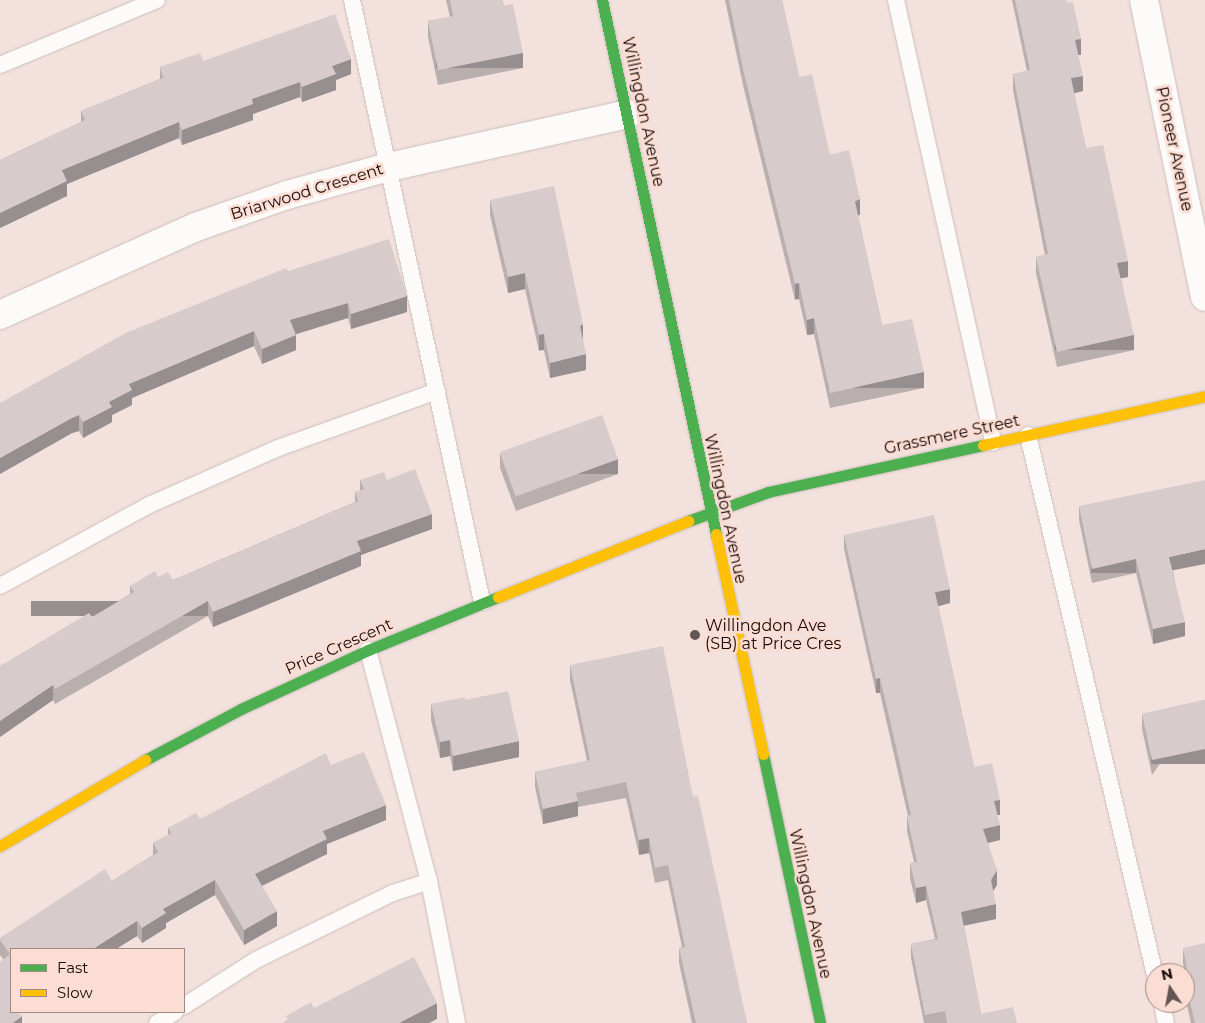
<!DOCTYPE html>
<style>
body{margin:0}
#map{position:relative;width:1205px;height:1023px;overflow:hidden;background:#f2e1dc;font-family:Montserrat,sans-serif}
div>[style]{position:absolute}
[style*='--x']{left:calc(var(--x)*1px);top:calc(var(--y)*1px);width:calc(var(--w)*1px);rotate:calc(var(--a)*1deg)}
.roads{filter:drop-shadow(0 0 1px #cdbeba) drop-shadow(0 0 1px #cdbeba)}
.lane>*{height:16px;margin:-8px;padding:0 8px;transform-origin:8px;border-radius:8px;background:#fdfafa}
.street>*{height:28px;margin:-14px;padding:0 14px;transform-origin:14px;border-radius:14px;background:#fdfafa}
.fast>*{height:11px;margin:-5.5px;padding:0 5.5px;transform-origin:5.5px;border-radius:5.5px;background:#4caf50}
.slow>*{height:11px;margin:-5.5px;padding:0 5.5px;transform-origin:5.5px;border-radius:5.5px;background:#ffc107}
.wall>*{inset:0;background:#b9afaf}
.shaded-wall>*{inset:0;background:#968e8f;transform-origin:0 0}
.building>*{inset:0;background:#d7cbcc;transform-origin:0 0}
.dots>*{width:14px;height:14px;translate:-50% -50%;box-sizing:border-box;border:2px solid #fbddd3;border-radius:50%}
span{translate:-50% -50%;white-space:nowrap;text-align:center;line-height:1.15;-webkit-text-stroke:5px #fbddd3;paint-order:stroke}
.street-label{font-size:16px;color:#160a07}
.poi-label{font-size:16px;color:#160a07}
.left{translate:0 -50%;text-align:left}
.legend{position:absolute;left:10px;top:948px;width:175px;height:65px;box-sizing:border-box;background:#fbddd3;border:1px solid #9f8981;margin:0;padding:6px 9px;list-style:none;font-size:15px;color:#160a07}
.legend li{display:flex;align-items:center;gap:10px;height:25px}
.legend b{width:25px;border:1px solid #9f8981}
.north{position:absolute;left:1145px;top:963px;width:50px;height:50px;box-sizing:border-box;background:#fbddd3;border:1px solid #9f8981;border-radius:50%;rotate:348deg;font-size:14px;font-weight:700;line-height:20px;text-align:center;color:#160a07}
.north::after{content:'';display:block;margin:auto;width:18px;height:22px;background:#635552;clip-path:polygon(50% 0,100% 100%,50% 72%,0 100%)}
</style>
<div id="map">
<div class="roads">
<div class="lane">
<div style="--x:352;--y:0;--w:616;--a:77.81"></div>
<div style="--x:896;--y:0;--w:453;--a:77.6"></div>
<div style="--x:0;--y:65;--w:170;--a:-22.5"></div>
<div style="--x:1028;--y:435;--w:555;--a:76.77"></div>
<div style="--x:0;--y:586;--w:170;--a:-28.5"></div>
<div style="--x:149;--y:505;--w:141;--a:-23.8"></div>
<div style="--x:278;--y:448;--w:169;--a:-19.7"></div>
<div style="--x:429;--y:881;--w:145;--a:78.8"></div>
<div style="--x:1162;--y:1003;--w:20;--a:79"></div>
<div style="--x:184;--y:1006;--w:85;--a:-32.6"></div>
<div style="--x:256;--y:960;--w:153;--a:-26.1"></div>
<div style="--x:393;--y:893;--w:38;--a:-18"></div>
<div style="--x:429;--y:881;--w:239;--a:-104.8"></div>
<div style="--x:157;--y:1023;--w:21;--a:-31"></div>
</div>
<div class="street">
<div style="--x:1144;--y:0;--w:303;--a:78.4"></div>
<div style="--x:0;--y:315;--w:215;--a:-24.2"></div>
<div style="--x:196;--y:227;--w:96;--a:-19.4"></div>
<div style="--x:287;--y:195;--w:106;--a:-15.4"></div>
<div style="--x:389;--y:167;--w:245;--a:-12.5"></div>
</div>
<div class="fast">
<div style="--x:602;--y:0;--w:546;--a:77.95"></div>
<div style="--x:688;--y:521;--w:85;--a:-19.9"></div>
<div style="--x:768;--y:492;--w:220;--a:-12.3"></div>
<div style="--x:763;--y:754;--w:275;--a:78"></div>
<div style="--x:145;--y:760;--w:109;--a:-28"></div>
<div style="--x:241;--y:709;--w:140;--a:-24.9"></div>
<div style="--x:368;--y:650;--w:140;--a:-22.2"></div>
</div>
<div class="slow">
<div style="--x:983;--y:445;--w:227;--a:-12.4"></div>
<div style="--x:716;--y:534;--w:225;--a:77.9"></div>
<div style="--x:498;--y:597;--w:205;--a:-21.8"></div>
<div style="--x:0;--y:846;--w:169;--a:-30.7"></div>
</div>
</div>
<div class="wall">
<div style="clip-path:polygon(446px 0,502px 0,523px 68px,438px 85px,428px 37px,428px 21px,450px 17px)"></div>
<div style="clip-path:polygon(725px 0,782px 0,799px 77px,830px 155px,860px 215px,858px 215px,882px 325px,924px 388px,830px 408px,814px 334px,807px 335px,799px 299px,795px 300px,743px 85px)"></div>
<div style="clip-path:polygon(1012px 0,1066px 0,1081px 55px,1078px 55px,1083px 91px,1074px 93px,1086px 148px,1128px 277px,1121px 278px,1134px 350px,1057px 367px,1036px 273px,1036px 257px,1045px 255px,1013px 90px,1013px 74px,1027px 71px)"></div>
<div style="clip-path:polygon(203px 61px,351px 74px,336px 80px,336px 90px,302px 102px,300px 97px,253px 114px,253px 120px,182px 145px,179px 138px,67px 184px,67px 196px,0 228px,0 160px,81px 122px,81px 111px,160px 79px,160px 67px)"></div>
<div style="clip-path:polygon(490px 200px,583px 340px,586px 370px,550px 378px,544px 350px,539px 351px,525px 289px,508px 293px,490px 215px)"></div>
<div style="clip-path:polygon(288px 271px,407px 312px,351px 329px,348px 318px,296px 334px,296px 350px,262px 364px,254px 346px,132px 398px,132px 405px,112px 415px,112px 422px,83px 438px,79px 431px,72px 433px,0 474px,0 403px)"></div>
<div style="clip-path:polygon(500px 452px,618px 474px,516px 511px,500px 468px)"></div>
<div style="clip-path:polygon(360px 480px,387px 480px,432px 529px,361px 555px,361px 566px,213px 627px,208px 616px,55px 704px,53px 700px,0 737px,0 666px,92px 617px,130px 594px,130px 586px,158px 577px,173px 580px,355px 502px,355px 492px,360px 491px)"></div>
<div style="clip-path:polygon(1079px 506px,1173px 571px,1185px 636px,1153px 644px,1136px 573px,1092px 583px,1079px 520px)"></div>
<div style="clip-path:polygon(844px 535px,950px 603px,938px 606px,974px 767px,1000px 815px,997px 815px,1000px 840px,988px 843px,997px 885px,993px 891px,996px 919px,964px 926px,981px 1014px,1017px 1023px,924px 1023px,911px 958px,911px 944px,935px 939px,926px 900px,916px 903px,910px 878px,910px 863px,914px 862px,907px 831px,907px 816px,908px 816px,880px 693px,876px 693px,844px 549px)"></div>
<div style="clip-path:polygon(570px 665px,693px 797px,747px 1023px,692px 1023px,679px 963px,679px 948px,682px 947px,668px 880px,655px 883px,649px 853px,639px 855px,626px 798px,578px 807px,578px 816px,543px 824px,535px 787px,535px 772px,587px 761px,570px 680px)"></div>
<div style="clip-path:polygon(465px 700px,519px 757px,453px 771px,450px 756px,440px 758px,431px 720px,431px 704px)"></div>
<div style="clip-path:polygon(1205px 700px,1152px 775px,1142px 729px,1142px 714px)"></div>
<div style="clip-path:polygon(331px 765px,386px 820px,327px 844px,327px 854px,262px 886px,277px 926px,244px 945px,215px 895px,166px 923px,166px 928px,142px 943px,137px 936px,116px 949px,11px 949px,11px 1012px,22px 1023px,0 1023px,3px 959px,0 955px,0 938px,112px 881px,153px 855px,153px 843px,168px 835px,168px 828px,200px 819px)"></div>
<div style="clip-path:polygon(1183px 948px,1205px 1023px,1191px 1023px,1185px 997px,1185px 973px,1182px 973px,1182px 970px,1184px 969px,1183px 963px)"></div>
</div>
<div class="shaded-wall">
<div style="left:1081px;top:39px;width:16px;height:6px;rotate:90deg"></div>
<div style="left:523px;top:53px;width:15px;height:87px;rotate:90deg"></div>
<div style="clip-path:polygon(351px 59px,351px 74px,336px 80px,336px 90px,302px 102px,302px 87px,332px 66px)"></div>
<div style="clip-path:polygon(1083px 76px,1083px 91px,1071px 94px,1071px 78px)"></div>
<div style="clip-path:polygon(300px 82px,300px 97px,253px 114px,253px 120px,182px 145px,182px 130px,252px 99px)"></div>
<div style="clip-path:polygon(179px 122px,179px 138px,67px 184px,67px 196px,0 228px,0 213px,62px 170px)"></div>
<div style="clip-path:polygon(860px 199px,860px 215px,855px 216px,855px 201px)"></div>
<div style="clip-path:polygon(1128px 261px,1128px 277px,1117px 279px,1117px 263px)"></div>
<div style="clip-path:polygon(525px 273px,525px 289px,508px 293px,508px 277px)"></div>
<div style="left:799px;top:283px;width:16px;height:4px;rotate:90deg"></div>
<div style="clip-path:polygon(407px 296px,407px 312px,351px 329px,351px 314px)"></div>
<div style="clip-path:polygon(348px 303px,348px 318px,290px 336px,290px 320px)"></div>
<div style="clip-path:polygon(814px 318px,814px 334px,807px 335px,807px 320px)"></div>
<div style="clip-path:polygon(583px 324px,583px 340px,580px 342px,580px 326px)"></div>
<div style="clip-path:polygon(254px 331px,254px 346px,132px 398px,132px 405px,112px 415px,112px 422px,83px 438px,83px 422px,129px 384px)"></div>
<div style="left:544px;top:334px;width:16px;height:5px;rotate:90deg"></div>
<div style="clip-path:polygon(296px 335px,296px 350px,262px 364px,262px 349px)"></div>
<div style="left:1134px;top:335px;width:15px;height:79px;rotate:90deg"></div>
<div style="clip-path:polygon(586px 354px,586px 370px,550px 378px,550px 363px)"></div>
<div style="left:924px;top:372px;width:16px;height:96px;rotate:90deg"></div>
<div style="clip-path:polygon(79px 415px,79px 431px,72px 433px,0 474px,0 458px,72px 418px)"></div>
<div style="left:618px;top:459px;width:15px;height:109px;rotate:90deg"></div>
<div style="clip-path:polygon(432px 514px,432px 529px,361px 555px,361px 566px,213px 627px,213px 612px,357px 541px)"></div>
<div style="clip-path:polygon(1205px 549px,1205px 564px,1169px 571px,1169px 557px)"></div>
<div style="left:1136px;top:559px;width:14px;height:45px;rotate:90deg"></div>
<div style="clip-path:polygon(950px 589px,950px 603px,935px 607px,935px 592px)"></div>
<div style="left:208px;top:601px;width:15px;height:177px;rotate:90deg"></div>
<div style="clip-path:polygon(1185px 622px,1185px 636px,1153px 644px,1153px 629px)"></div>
<div style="left:880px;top:678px;width:15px;height:4px;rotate:90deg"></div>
<div style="clip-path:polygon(53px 685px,53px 700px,0 737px,0 721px)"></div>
<div style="clip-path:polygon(450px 740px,450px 756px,440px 758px,440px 742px)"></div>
<div style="clip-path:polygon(519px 741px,519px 757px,453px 771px,453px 756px)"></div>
<div style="left:1205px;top:749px;width:15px;height:54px;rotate:90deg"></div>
<div style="left:1000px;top:800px;width:15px;height:6px;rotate:90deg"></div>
<div style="clip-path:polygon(578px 801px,578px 816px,543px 824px,543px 809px)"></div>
<div style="clip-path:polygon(386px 805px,386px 820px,327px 844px,327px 854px,255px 889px,255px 874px,323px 831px)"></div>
<div style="clip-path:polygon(1000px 825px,1000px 840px,983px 844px,983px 829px)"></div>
<div style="clip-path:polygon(649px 838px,649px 853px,639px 855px,639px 840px)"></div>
<div style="clip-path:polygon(997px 870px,997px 885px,991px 894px,991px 880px)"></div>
<div style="clip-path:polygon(215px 880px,215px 895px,166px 923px,166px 928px,142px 943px,142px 928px,163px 909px)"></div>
<div style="clip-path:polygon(926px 886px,926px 900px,916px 903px,916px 888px)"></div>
<div style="clip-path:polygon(996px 904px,996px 919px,961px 926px,961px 912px)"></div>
<div style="clip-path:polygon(277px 911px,277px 926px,244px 945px,244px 930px)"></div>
<div style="clip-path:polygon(137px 921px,137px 936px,116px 949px,93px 949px)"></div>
<div style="clip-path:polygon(437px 1003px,437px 1019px,429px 1023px,399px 1023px)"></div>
<div style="clip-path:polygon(22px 1016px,22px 1023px,13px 1023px)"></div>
</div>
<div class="building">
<div style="clip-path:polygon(450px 0,502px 0,503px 6px,513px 4px,523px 53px,438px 70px,428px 21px,453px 16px)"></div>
<div style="clip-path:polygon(729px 0,782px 0,799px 77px,812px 74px,830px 155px,849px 150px,860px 199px,855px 201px,882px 325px,912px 319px,924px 372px,830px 393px,814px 318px,807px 320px,799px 283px,795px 284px,743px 69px)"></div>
<div style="clip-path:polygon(1015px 0,1066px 0,1067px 3px,1073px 2px,1081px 39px,1075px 40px,1083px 76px,1071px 78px,1086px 148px,1103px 145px,1128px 261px,1117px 263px,1134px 335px,1057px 352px,1036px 257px,1048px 254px,1013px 74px,1030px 70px)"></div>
<div style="clip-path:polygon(335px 14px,351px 59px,332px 66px,336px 74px,302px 87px,300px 82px,252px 99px,253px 104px,182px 130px,179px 122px,62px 170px,67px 181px,0 213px,0 160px,85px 120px,81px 111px,163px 78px,160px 67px,200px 53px,203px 61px)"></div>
<div style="clip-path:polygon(554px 186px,583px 324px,580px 326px,586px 354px,550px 363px,544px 334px,539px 335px,525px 273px,508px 277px,490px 200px)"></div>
<div style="clip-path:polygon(389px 239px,407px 296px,351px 314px,348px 303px,290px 320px,296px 335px,262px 349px,254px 331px,129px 384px,132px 390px,109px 402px,112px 407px,83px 422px,79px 415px,72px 418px,0 458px,0 403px,126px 333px,286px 268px,288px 271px)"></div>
<div style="left:602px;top:415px;width:47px;height:109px;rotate:70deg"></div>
<div style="clip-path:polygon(415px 469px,432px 514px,357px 541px,361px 551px,213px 612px,208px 601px,55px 689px,53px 685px,0 721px,0 666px,89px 613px,92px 617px,134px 592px,130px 586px,155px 571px,158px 577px,168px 572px,173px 580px,358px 501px,355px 492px,364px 489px,360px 480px,384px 472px,387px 480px)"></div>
<div style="clip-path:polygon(1205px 480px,1205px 549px,1169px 557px,1185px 622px,1153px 629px,1136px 559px,1092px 569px,1079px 506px)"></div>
<div style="clip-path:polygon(934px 515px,950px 589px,935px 592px,974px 767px,992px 763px,1000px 800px,994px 801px,1000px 825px,983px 829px,997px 870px,991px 880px,996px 904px,961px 912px,981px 1014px,1013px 1007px,1017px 1023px,947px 1023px,945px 1011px,925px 1015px,911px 944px,938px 939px,926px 886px,916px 888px,910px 863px,917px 862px,907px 816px,911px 815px,897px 751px,880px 678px,876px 679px,844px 535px)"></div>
<div style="clip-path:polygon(663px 646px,693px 797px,698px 796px,747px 1023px,696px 1023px,679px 948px,685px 947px,668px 865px,655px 868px,649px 838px,639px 840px,626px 782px,576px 793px,578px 801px,543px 809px,535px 772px,590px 760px,570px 665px)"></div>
<div style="clip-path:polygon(508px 691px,519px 741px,453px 756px,450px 740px,440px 742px,431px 704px,465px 697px,465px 700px)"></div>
<div style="clip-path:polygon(1205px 700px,1205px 749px,1152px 760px,1142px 714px)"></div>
<div style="clip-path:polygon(364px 752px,386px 805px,323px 831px,327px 839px,255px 874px,277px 911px,244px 930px,215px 880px,163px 909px,166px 913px,142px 928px,137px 921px,93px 949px,11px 949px,11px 1001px,10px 1001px,11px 1003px,11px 1012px,18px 1012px,22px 1016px,13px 1023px,0 1023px,0 962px,10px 954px,0 940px,0 938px,105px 869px,112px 881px,158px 852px,153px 843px,171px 833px,168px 828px,196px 813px,200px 819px,326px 753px,331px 765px)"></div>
<div style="clip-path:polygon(1205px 943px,1205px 1023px,1195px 1023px,1185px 982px,1185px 973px,1183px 973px,1182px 970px,1187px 969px,1183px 948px)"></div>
<div style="clip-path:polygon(414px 957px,437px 1003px,399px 1023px,282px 1023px,288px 1019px,286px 1016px,311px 1002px,314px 1008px)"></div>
</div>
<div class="dots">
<div style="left:695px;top:635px;background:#635552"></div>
</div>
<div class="street-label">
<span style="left:643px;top:112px;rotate:78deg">Willingdon Avenue</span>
<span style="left:1174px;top:149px;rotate:78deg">Pioneer Avenue</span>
<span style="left:307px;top:192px;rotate:-17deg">Briarwood Crescent</span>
<span style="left:952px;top:435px;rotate:-12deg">Grassmere Street</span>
<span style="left:725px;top:509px;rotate:78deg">Willingdon Avenue</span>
<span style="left:339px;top:647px;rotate:-24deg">Price Crescent</span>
<span style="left:810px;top:904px;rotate:78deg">Willingdon Avenue</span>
</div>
<div class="poi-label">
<span class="left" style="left:705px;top:635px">Willingdon Ave<br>(SB) at Price Cres</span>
</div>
<ul class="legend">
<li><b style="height:6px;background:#4caf50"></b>Fast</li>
<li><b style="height:6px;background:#ffc107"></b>Slow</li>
</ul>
<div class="north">N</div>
</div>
